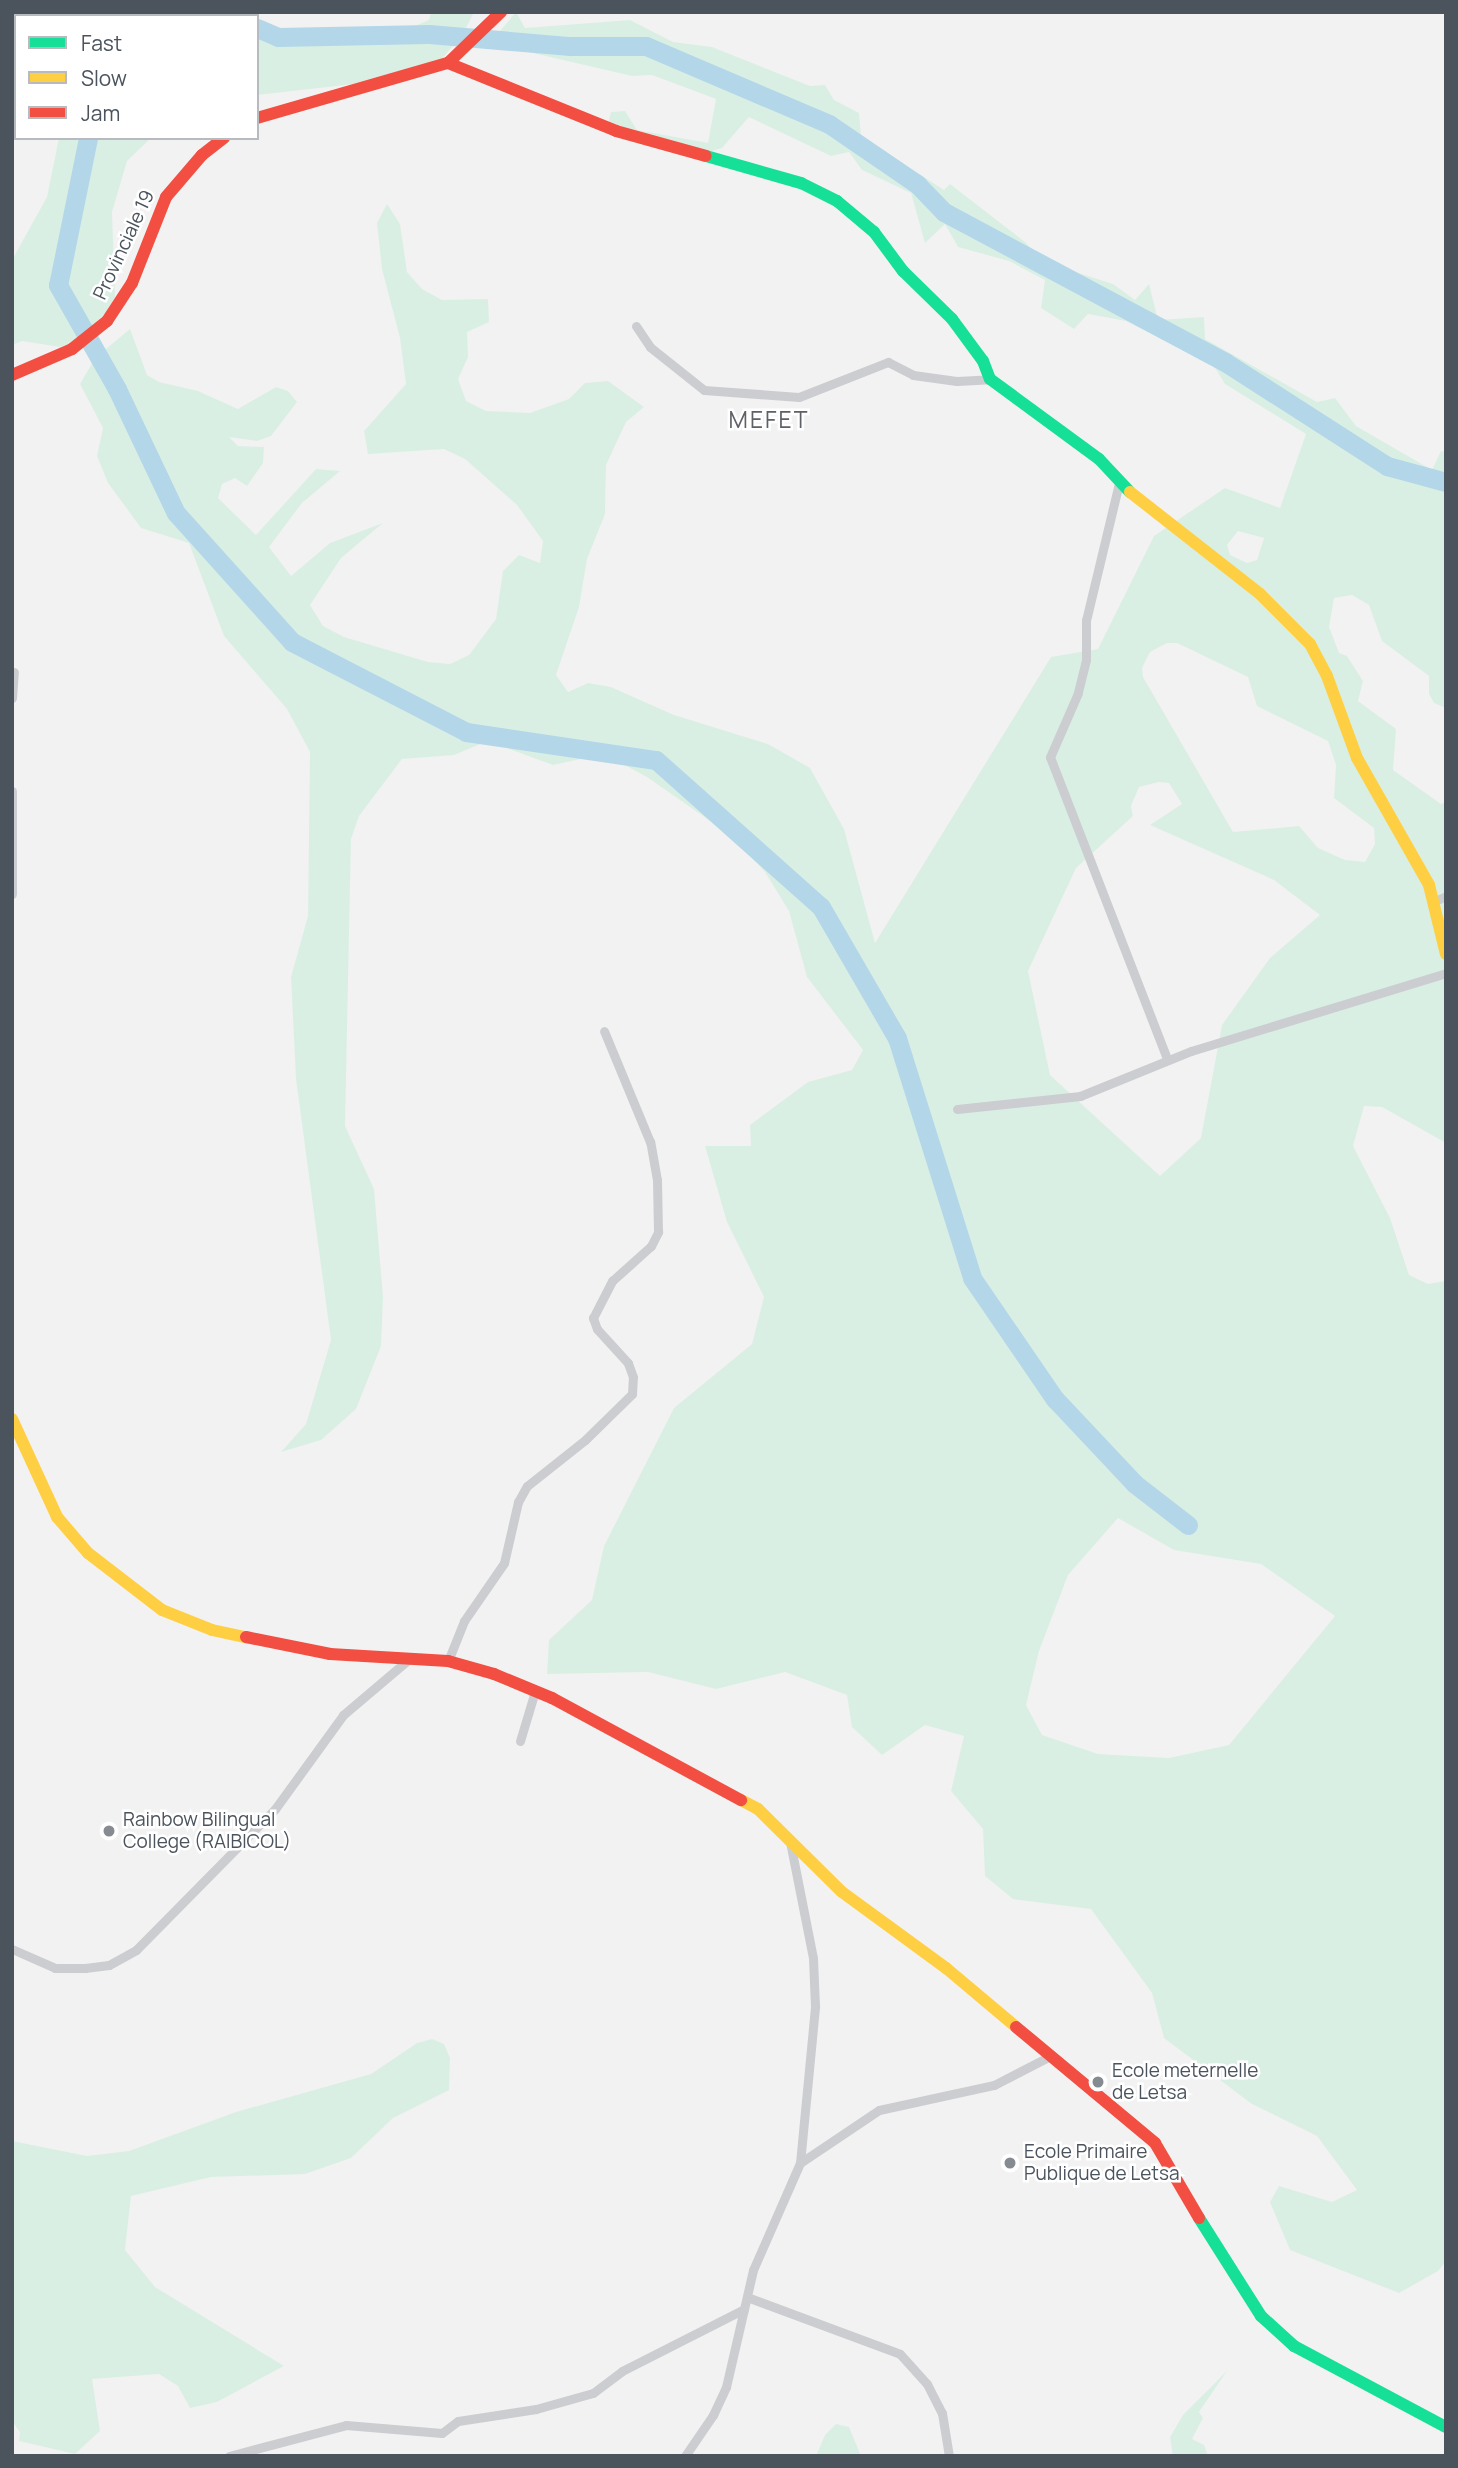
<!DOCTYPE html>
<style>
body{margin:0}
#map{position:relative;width:1458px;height:2468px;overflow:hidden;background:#f3f2f2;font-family:Manrope,sans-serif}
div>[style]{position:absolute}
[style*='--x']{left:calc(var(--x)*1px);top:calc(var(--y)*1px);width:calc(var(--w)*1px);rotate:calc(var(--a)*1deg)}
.green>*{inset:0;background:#daefe4}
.river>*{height:19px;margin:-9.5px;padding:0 9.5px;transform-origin:9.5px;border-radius:9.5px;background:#b3d7e8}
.street>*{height:9px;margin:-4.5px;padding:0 4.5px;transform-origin:4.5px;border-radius:4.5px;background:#cccdd0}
.fast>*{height:12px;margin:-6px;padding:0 6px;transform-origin:6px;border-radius:6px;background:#16e098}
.slow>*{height:12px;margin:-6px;padding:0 6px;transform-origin:6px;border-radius:6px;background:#ffcf43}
.jam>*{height:12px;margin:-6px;padding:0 6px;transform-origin:6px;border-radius:6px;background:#f24e42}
.dots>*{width:19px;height:19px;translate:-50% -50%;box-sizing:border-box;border:4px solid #fff;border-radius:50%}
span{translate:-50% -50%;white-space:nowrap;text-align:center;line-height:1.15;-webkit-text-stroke:5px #fff;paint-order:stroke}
.street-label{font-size:19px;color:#4b535d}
.poi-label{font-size:19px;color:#4b535d}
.left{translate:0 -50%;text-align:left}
.quarter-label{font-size:23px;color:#5e6166;letter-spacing:2px}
.frame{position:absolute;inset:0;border:14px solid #4b535d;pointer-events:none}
.legend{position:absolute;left:14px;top:14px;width:245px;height:126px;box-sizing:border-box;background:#fff;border:2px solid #b7babe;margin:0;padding:9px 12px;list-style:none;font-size:21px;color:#4b535d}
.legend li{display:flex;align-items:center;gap:14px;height:35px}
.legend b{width:35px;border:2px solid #b7babe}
</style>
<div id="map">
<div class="green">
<div style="clip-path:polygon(431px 12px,474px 12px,463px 34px,433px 69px,363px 83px,257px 95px,257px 33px,375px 43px,429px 20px)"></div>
<div style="clip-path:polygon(evenodd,516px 12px,525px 28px,630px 20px,673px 42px,712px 47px,810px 86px,825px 85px,834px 100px,859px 113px,861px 136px,944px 190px,950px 184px,1025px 242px,1044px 262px,1113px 284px,1135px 300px,1149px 284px,1158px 320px,1204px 317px,1205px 339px,1317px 402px,1335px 398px,1356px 426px,1432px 470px,1441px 451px,1446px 452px,1446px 708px,1434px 703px,1429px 694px,1429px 676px,1382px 641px,1369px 605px,1352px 595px,1334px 598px,1329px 627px,1339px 653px,1347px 656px,1363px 681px,1358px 701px,1396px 729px,1393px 770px,1441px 804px,1446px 802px,1446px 1143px,1382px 1107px,1364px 1106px,1353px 1146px,1390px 1218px,1409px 1275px,1428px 1284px,1446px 1281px,1446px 2261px,1438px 2271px,1399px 2293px,1290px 2250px,1270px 2202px,1279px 2186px,1332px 2202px,1357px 2190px,1317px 2136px,1252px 2104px,1164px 2038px,1152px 1993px,1091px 1909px,1013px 1899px,985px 1876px,983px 1829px,951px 1791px,964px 1736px,925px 1725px,882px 1755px,852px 1727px,847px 1695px,785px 1672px,716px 1689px,648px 1672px,547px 1674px,549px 1640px,592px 1600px,604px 1546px,674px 1408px,752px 1344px,764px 1297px,727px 1222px,705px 1146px,751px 1146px,750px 1125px,808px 1082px,852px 1070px,863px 1050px,807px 977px,789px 911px,765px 872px,733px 837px,647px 777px,604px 754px,553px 765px,488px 741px,454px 755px,402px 759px,359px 816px,351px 839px,345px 1126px,374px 1189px,383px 1297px,381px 1346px,356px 1409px,321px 1440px,281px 1452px,306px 1424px,331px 1340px,296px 1079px,291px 977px,308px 916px,310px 752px,287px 709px,224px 636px,189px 543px,141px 528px,108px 483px,97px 456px,103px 428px,80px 384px,95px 358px,130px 329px,147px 375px,159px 382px,198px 391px,238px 409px,276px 387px,288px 391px,297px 402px,271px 436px,257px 441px,229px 437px,238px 446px,264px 447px,263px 463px,247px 486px,235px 478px,222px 484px,218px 498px,256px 535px,316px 469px,340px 471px,302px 503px,269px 547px,291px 576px,330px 543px,383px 523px,341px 558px,310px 605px,323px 626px,344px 637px,428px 662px,450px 664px,469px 655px,496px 619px,503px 571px,519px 555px,540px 563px,543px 541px,517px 505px,465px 459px,444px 449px,368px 454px,364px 431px,406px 384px,400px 338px,382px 269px,377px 223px,387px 204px,400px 224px,407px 272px,422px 289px,442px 300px,488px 299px,489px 322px,467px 332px,468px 357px,458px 379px,466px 401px,486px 411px,530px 413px,569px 399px,585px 383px,608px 381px,644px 407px,626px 422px,606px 465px,605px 514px,587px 559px,579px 607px,556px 675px,568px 692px,588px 683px,611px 687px,674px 715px,768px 744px,810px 768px,844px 829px,875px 943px,1051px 657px,1098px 649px,1154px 536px,1225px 488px,1280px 508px,1306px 434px,1225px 384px,1214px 366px,1126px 321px,1088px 314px,1074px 329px,1041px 308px,1045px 280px,1009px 261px,958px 247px,945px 224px,925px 243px,911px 193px,862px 170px,849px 152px,831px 156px,749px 117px,722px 148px,699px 155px,608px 124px,611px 112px,625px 111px,637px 130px,708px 143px,716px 99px,652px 75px,632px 76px,490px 43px,516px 12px,1238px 531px,1264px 538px,1257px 560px,1247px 563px,1230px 555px,1227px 545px,1238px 531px,516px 12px,1167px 643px,1177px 643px,1248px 677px,1257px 706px,1328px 741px,1336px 765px,1334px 798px,1374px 828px,1375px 844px,1365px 862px,1345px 860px,1318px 848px,1299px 826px,1233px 832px,1143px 677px,1142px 668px,1150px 652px,1167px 643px,516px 12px,1159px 782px,1169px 783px,1182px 804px,1150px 825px,1274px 880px,1320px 915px,1270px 958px,1222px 1025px,1201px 1138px,1160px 1176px,1050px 1075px,1028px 971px,1076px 868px,1133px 816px,1131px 806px,1139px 787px,1159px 782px,516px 12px,1118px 1518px,1174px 1550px,1261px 1564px,1335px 1616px,1229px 1745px,1169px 1758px,1098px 1754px,1042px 1735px,1026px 1705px,1039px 1651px,1068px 1575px,1118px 1518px)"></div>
<div style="clip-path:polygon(59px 138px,151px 138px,127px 161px,112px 212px,115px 297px,105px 313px,79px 341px,60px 347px,22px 341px,12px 345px,12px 260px,47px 197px)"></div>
<div style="clip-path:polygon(432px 2039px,444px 2044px,450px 2058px,449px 2090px,393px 2118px,351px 2158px,305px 2174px,211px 2177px,131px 2196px,125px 2250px,155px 2287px,284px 2366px,217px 2402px,190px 2408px,178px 2386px,159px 2374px,92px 2379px,100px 2431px,75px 2454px,19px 2441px,20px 2432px,12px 2421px,12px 2141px,87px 2156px,129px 2151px,236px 2112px,371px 2074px,417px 2043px)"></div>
<div style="clip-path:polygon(1227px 2371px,1199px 2412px,1203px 2418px,1192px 2439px,1204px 2445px,1208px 2456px,1173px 2456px,1170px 2437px,1183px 2415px)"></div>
<div style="clip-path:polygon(836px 2424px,849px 2427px,861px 2456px,816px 2456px,825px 2435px)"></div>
</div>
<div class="river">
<div style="--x:222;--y:12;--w:9;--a:27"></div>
<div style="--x:59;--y:16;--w:4;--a:-76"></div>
<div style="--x:257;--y:28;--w:23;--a:23"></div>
<div style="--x:278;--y:37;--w:151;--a:-1.1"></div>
<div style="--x:429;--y:34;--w:142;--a:4.9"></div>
<div style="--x:570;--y:46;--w:76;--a:0"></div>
<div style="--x:646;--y:46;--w:199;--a:23.1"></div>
<div style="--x:829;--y:124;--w:107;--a:34.3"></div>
<div style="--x:917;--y:184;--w:39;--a:46"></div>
<div style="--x:944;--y:212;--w:319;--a:28.1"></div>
<div style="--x:1225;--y:362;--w:193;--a:32.7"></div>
<div style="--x:1387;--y:466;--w:61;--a:15.2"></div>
<div style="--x:88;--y:138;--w:150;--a:101.5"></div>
<div style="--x:58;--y:285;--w:120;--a:60.4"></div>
<div style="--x:117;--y:389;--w:137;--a:64.6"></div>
<div style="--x:176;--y:513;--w:173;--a:48"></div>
<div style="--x:292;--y:642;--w:196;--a:27.3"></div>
<div style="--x:466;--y:732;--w:192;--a:8.4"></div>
<div style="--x:656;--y:760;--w:221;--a:41.7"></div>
<div style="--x:821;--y:907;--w:151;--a:59.9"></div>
<div style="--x:897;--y:1038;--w:251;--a:72.6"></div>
<div style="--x:972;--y:1278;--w:147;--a:55.6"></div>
<div style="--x:1055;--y:1399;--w:117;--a:46.7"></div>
<div style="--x:1135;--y:1484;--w:67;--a:37.7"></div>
</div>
<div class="street">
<div style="--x:636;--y:326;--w:25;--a:56"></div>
<div style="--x:650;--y:347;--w:69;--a:38.5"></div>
<div style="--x:704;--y:390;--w:95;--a:4.2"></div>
<div style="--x:799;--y:397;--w:96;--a:-21.5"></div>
<div style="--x:888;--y:362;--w:28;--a:27"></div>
<div style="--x:913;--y:375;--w:44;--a:7.8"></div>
<div style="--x:957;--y:381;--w:33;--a:-3"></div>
<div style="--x:1119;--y:483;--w:141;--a:103.5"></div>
<div style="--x:1086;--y:620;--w:40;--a:90"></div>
<div style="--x:1086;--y:660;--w:34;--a:104"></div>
<div style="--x:1078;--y:693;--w:70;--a:113.6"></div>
<div style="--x:1050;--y:757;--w:324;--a:68.8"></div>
<div style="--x:12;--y:698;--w:26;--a:-86"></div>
<div style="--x:12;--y:791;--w:103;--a:90"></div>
<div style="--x:1435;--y:901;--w:12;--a:-24"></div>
<div style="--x:957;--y:1109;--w:124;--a:-6"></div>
<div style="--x:1080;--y:1096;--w:120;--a:-22.1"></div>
<div style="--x:1191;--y:1051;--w:267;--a:-17"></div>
<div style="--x:448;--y:1661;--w:43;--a:-68.2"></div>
<div style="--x:464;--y:1621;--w:70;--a:-55.4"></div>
<div style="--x:504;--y:1563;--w:63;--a:-77.1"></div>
<div style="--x:518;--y:1502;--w:18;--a:-61"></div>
<div style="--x:527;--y:1486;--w:74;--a:-38.4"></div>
<div style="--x:585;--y:1440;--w:66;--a:-44.4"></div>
<div style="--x:632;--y:1394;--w:17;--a:-87"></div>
<div style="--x:633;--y:1377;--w:15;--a:-110"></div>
<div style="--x:628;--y:1363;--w:46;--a:-132.4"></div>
<div style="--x:597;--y:1329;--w:12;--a:-110"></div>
<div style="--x:593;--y:1318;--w:42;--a:-62.8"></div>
<div style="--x:612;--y:1281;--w:52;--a:-41.9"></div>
<div style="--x:651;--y:1246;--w:16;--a:-63"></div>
<div style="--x:658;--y:1232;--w:52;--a:-91.1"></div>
<div style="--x:657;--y:1180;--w:39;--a:-100"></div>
<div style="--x:650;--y:1142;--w:120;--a:-112.5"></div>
<div style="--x:520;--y:1741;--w:52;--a:-73.3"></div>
<div style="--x:12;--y:1949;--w:47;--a:23.8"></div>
<div style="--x:55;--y:1968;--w:30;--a:0"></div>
<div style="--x:85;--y:1968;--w:24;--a:-7"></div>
<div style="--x:109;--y:1965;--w:31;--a:-29"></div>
<div style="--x:136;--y:1950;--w:198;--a:-45.4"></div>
<div style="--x:275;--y:1809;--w:116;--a:-54.1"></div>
<div style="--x:343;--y:1715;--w:87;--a:-40.3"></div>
<div style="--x:800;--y:2163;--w:95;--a:-33.9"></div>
<div style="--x:879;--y:2110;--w:118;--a:-12.3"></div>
<div style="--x:994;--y:2085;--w:65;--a:-27.3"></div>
<div style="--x:747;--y:2297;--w:163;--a:20.4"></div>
<div style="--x:900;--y:2354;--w:40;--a:48"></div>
<div style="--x:927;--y:2384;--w:33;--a:63"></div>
<div style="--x:942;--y:2413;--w:44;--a:80.8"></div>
<div style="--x:229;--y:2456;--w:121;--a:-14.8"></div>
<div style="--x:346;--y:2425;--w:96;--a:4.8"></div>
<div style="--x:442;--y:2433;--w:20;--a:-37"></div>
<div style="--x:458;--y:2421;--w:79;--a:-8.7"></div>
<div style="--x:536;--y:2409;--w:59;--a:-15.7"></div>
<div style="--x:593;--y:2393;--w:36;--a:-37"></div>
<div style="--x:622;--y:2371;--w:137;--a:-26.9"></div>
<div style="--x:685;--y:2456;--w:50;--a:-55.7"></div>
<div style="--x:713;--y:2415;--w:31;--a:-65"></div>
<div style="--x:726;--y:2387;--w:120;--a:-77"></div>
<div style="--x:753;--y:2270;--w:117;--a:-66.3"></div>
<div style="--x:800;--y:2163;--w:158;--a:-84.5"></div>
<div style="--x:815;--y:2006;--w:48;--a:-92.4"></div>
<div style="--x:813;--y:1958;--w:118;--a:-101.2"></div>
</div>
<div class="fast">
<div style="--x:706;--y:156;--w:99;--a:15.9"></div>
<div style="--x:801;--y:183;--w:40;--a:26.6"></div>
<div style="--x:837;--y:201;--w:48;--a:40"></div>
<div style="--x:874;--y:232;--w:49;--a:53.4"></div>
<div style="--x:903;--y:271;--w:69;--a:44.4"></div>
<div style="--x:952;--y:319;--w:52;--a:53.6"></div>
<div style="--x:983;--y:361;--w:19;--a:69"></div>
<div style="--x:990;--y:379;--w:135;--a:36.3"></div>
<div style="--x:1099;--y:459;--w:45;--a:46.8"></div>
<div style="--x:1199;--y:2218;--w:116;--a:57.7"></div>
<div style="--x:1261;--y:2316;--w:45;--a:42.3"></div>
<div style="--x:1294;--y:2346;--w:172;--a:28.1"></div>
</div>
<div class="slow">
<div style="--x:1130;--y:492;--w:165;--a:38.1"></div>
<div style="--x:1260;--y:594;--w:71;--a:45"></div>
<div style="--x:1310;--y:644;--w:36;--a:62"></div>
<div style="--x:1327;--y:676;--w:87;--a:69.9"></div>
<div style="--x:1357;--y:758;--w:146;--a:60.4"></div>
<div style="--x:1429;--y:885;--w:71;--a:76.2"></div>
<div style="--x:12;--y:1419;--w:108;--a:65.3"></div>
<div style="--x:57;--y:1517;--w:48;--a:49.3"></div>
<div style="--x:88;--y:1553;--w:93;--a:37.6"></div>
<div style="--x:162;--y:1610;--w:54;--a:21.8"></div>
<div style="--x:212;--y:1630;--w:35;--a:12"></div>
<div style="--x:741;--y:1800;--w:19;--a:28"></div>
<div style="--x:758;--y:1809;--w:118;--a:44.7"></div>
<div style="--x:842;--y:1892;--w:129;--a:36.2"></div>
<div style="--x:946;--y:1968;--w:92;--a:40.1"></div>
</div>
<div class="jam">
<div style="--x:448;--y:63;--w:181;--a:22"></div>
<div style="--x:616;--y:131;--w:93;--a:15.5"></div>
<div style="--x:257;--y:118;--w:199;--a:-16.1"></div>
<div style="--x:448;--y:63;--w:74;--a:-43.9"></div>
<div style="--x:12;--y:375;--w:65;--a:-23.4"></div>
<div style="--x:72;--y:349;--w:45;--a:-38.7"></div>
<div style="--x:107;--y:321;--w:45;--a:-56.7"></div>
<div style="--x:132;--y:283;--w:92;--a:-68.4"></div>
<div style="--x:166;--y:197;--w:55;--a:-49.4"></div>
<div style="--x:202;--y:155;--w:28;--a:-38"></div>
<div style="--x:246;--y:1637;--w:86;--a:11.4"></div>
<div style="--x:330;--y:1654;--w:118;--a:3.4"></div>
<div style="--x:448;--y:1661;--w:48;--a:15.8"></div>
<div style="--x:494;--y:1674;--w:63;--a:22.5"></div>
<div style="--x:552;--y:1698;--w:215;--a:28.4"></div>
<div style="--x:1016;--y:2027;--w:181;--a:39.8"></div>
<div style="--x:1155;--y:2143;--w:87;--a:59.6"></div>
</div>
<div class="dots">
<div style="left:109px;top:1831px;background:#868b91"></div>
<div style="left:1098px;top:2082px;background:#868b91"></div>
<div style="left:1010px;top:2163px;background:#868b91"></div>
</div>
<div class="street-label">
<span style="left:124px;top:245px;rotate:-65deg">Provinciale 19</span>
</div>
<div class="poi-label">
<span class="left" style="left:123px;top:1831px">Rainbow Bilingual<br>College (RAIBICOL)</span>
<span class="left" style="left:1112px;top:2082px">Ecole meternelle<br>de Letsa</span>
<span class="left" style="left:1024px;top:2163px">Ecole Primaire<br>Publique de Letsa</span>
</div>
<div class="quarter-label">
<span style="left:769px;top:419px">MEFET</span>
</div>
<div class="frame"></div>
<ul class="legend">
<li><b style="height:9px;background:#16e098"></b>Fast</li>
<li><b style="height:9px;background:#ffcf43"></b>Slow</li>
<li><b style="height:9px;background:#f24e42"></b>Jam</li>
</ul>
</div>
